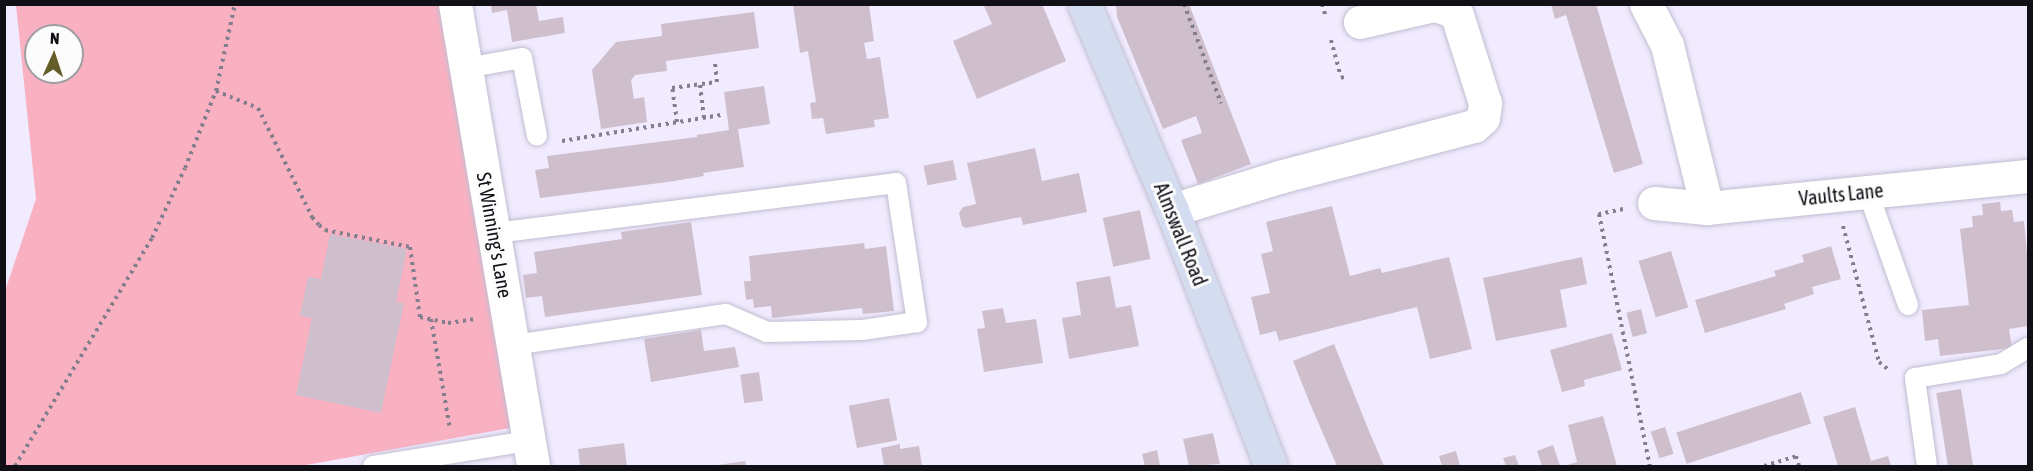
<!DOCTYPE html>
<style>
body{margin:0}
#map{position:relative;width:2033px;height:471px;overflow:hidden;background:#f1ebff;font-family:"Asap Condensed",sans-serif}
div>[style]{position:absolute}
[style*='--x']{left:calc(var(--x)*1px);top:calc(var(--y)*1px);width:calc(var(--w)*1px);rotate:calc(var(--a)*1deg)}
.green>*{inset:0;background:#f9b1c2}
.building>*{inset:0;background:#cfbfcd;transform-origin:0 0}
.path>*{height:4px;margin-top:-2px;transform-origin:0;background:repeating-linear-gradient(90deg,#827e8c 0 3px,transparent 0 7.5px)}
.roads{filter:drop-shadow(0 0 2px #c2bdd0) drop-shadow(0 0 2px #c2bdd0)}
.lane>*{height:20px;margin:-10px;padding:0 10px;transform-origin:10px;border-radius:10px;background:#fff}
.street>*{height:33px;margin:-16.5px;padding:0 16.5px;transform-origin:16.5px;border-radius:16.5px;background:#fff}
.secondary>*{height:33px;margin:-16.5px;padding:0 16.5px;transform-origin:16.5px;border-radius:16.5px;background:#d4dcef}
span{translate:-50% -50%;white-space:nowrap;text-align:center;line-height:1.15;-webkit-text-stroke:6px #fcfcfc;paint-order:stroke}
.street-label{font-size:20px;color:#121017}
.frame{position:absolute;inset:0;border:6px solid #121017;pointer-events:none}
.north{position:absolute;left:24px;top:24px;width:60px;height:60px;box-sizing:border-box;background:#fcfcfc;border:2px solid #9e9ea0;border-radius:50%;rotate:3deg;font-size:16px;font-weight:700;line-height:24px;text-align:center;color:#121017}
.north::after{content:'';display:block;margin:auto;width:21px;height:27px;background:#645c29;clip-path:polygon(50% 0,100% 100%,50% 72%,0 100%)}
</style>
<div id="map">
<div class="green">
<div style="clip-path:polygon(evenodd,16px 5px,442px 5px,516px 427px,301px 466px,5px 466px,5px 291px,36px 199px,16px 5px,36px 36px,72px 36px,72px 72px,36px 72px,36px 36px)"></div>
</div>
<div class="building">
<div style="clip-path:polygon(491px 4px,536px 4px,539px 21px,563px 17px,565px 33px,512px 42px,507px 10px,492px 13px)"></div>
<div style="clip-path:polygon(983px 4px,1042px 4px,1066px 61px,977px 99px,953px 41px,992px 24px)"></div>
<div style="clip-path:polygon(1116px 4px,1189px 4px,1251px 164px,1198px 184px,1181px 140px,1202px 133px,1196px 116px,1163px 129px,1117px 17px)"></div>
<div style="clip-path:polygon(1551px 4px,1596px 4px,1643px 164px,1614px 173px,1566px 15px,1555px 19px)"></div>
<div style="clip-path:polygon(793px 5px,869px 5px,874px 41px,864px 43px,867px 59px,880px 57px,889px 118px,874px 120px,875px 127px,826px 134px,823px 118px,812px 119px,810px 103px,816px 102px,808px 51px,800px 53px)"></div>
<div style="clip-path:polygon(754px 12px,759px 48px,666px 61px,667px 71px,635px 75px,631px 80px,634px 99px,644px 97px,647px 122px,601px 129px,592px 70px,616px 42px,662px 36px,661px 24px)"></div>
<div style="clip-path:polygon(764px 86px,770px 124px,738px 129px,744px 167px,703px 173px,704px 176px,668px 182px,540px 198px,535px 170px,549px 168px,547px 156px,697px 137px,697px 135px,729px 130px,724px 92px)"></div>
<div style="clip-path:polygon(1035px 148px,1042px 181px,1079px 173px,1087px 212px,1023px 225px,1021px 217px,966px 228px,962px 226px,959px 213px,963px 207px,976px 204px,967px 163px)"></div>
<div style="left:953px;top:160px;width:20px;height:30px;rotate:79deg"></div>
<div style="clip-path:polygon(2000px 202px,2001px 211px,2012px 210px,2014px 222px,2024px 221px,2028px 264px,2028px 326px,2009px 329px,2012px 348px,1940px 356px,1938px 339px,1925px 341px,1922px 310px,1969px 305px,1960px 229px,1973px 227px,1972px 216px,1983px 215px,1982px 204px)"></div>
<div style="clip-path:polygon(1332px 206px,1350px 276px,1380px 268px,1382px 273px,1449px 257px,1472px 349px,1430px 359px,1417px 307px,1279px 341px,1276px 331px,1260px 335px,1251px 297px,1270px 293px,1261px 254px,1273px 251px,1266px 222px)"></div>
<div style="left:1140px;top:210px;width:50px;height:38px;rotate:78deg"></div>
<div style="clip-path:polygon(691px 222px,702px 295px,545px 317px,542px 296px,526px 298px,523px 275px,537px 273px,534px 252px,622px 239px,621px 232px)"></div>
<div style="clip-path:polygon(330px 234px,407px 249px,396px 302px,404px 303px,381px 413px,296px 395px,312px 318px,300px 316px,308px 277px,321px 279px)"></div>
<div style="clip-path:polygon(864px 243px,865px 249px,886px 246px,894px 311px,863px 314px,862px 308px,772px 318px,771px 306px,754px 308px,753px 299px,746px 300px,744px 281px,751px 281px,749px 256px)"></div>
<div style="clip-path:polygon(1831px 246px,1841px 279px,1812px 287px,1814px 294px,1784px 304px,1786px 309px,1705px 333px,1695px 300px,1776px 276px,1774px 271px,1804px 262px,1802px 255px)"></div>
<div style="left:1671px;top:251px;width:59px;height:34px;rotate:73deg"></div>
<div style="clip-path:polygon(1582px 257px,1587px 284px,1560px 290px,1567px 327px,1496px 341px,1483px 278px)"></div>
<div style="clip-path:polygon(1110px 276px,1116px 308px,1131px 305px,1139px 346px,1069px 359px,1062px 318px,1081px 315px,1076px 282px)"></div>
<div style="clip-path:polygon(1003px 308px,1006px 323px,1036px 319px,1043px 363px,984px 372px,977px 329px,985px 328px,982px 311px)"></div>
<div style="left:1641px;top:309px;width:25px;height:15px;rotate:76deg"></div>
<div style="clip-path:polygon(701px 330px,704px 351px,735px 347px,739px 367px,651px 382px,644px 339px)"></div>
<div style="clip-path:polygon(1612px 333px,1622px 370px,1584px 380px,1585px 386px,1562px 392px,1550px 350px)"></div>
<div style="clip-path:polygon(1334px 344px,1369px 431px,1384px 466px,1337px 466px,1311px 406px,1293px 361px)"></div>
<div style="left:759px;top:372px;width:29px;height:19px;rotate:82deg"></div>
<div style="left:1961px;top:389px;width:78px;height:25px;rotate:81deg"></div>
<div style="left:1801px;top:392px;width:33px;height:131px;rotate:72deg"></div>
<div style="left:889px;top:398px;width:43px;height:41px;rotate:79deg"></div>
<div style="clip-path:polygon(1855px 407px,1871px 461px,1888px 456px,1891px 466px,1838px 466px,1823px 417px)"></div>
<div style="clip-path:polygon(1603px 416px,1617px 466px,1564px 466px,1577px 462px,1568px 425px)"></div>
<div style="left:1665px;top:427px;width:28px;height:15px;rotate:72deg"></div>
<div style="clip-path:polygon(1213px 433px,1220px 464px,1189px 466px,1183px 439px)"></div>
<div style="clip-path:polygon(624px 443px,627px 466px,580px 466px,578px 449px)"></div>
<div style="clip-path:polygon(900px 444px,900px 449px,919px 446px,922px 466px,884px 466px,881px 448px)"></div>
<div style="clip-path:polygon(1553px 445px,1560px 466px,1542px 466px,1537px 451px)"></div>
<div style="clip-path:polygon(1157px 450px,1160px 466px,1145px 466px,1142px 454px)"></div>
<div style="clip-path:polygon(1456px 451px,1460px 466px,1442px 466px,1439px 456px)"></div>
<div style="clip-path:polygon(1515px 455px,1519px 466px,1506px 466px,1503px 458px)"></div>
<div style="clip-path:polygon(745px 461px,746px 466px,718px 466px,718px 465px)"></div>
</div>
<div class="path">
<div style="--x:1184;--y:4;--w:106;--a:69.5"></div>
<div style="--x:1322;--y:4;--w:15;--a:74"></div>
<div style="--x:1997;--y:4;--w:30;--a:0"></div>
<div style="--x:1331;--y:40;--w:38;--a:75"></div>
<div style="--x:1341;--y:77;--w:6;--a:18"></div>
<div style="--x:700;--y:85;--w:33;--a:83"></div>
<div style="--x:216;--y:91;--w:45;--a:22"></div>
<div style="--x:258;--y:108;--w:122;--a:63.6"></div>
<div style="--x:312;--y:217;--w:11;--a:49"></div>
<div style="--x:319;--y:225;--w:8;--a:40"></div>
<div style="--x:325;--y:230;--w:87;--a:11.3"></div>
<div style="--x:410;--y:247;--w:71;--a:81.9"></div>
<div style="--x:420;--y:317;--w:29;--a:12"></div>
<div style="--x:448;--y:323;--w:28;--a:-8"></div>
<div style="--x:677;--y:122;--w:34;--a:-98"></div>
<div style="--x:672;--y:88;--w:45;--a:-7.6"></div>
<div style="--x:717;--y:82;--w:20;--a:-96"></div>
<div style="--x:562;--y:141;--w:161;--a:-9.3"></div>
<div style="--x:1623;--y:209;--w:25;--a:168"></div>
<div style="--x:1599;--y:214;--w:257;--a:78.6"></div>
<div style="--x:1843;--y:226;--w:141;--a:75.2"></div>
<div style="--x:1879;--y:362;--w:14;--a:39"></div>
<div style="--x:431;--y:319;--w:112;--a:80.2"></div>
<div style="--x:15;--y:466;--w:266;--a:-59"></div>
<div style="--x:152;--y:238;--w:77;--a:-64.8"></div>
<div style="--x:185;--y:168;--w:83;--a:-68.1"></div>
<div style="--x:216;--y:91;--w:89;--a:-77.7"></div>
<div style="--x:1764;--y:466;--w:34;--a:-17"></div>
<div style="--x:1796;--y:456;--w:10;--a:73"></div>
</div>
<div class="roads">
<div class="lane">
<div style="--x:466;--y:68;--w:57;--a:-10.1"></div>
<div style="--x:522;--y:58;--w:79;--a:79.1"></div>
<div style="--x:1868;--y:192;--w:120;--a:70.5"></div>
<div style="--x:495;--y:233;--w:404;--a:-7.1"></div>
<div style="--x:896;--y:183;--w:141;--a:81.4"></div>
<div style="--x:917;--y:322;--w:56;--a:171.7"></div>
<div style="--x:862;--y:330;--w:95;--a:178.8"></div>
<div style="--x:767;--y:332;--w:45;--a:-156.3"></div>
<div style="--x:726;--y:314;--w:214;--a:171.7"></div>
<div style="--x:373;--y:466;--w:157;--a:-9.2"></div>
<div style="--x:1927;--y:466;--w:89;--a:-97.8"></div>
<div style="--x:1915;--y:378;--w:87;--a:-9.2"></div>
<div style="--x:2001;--y:364;--w:31;--a:-31"></div>
</div>
<div class="street">
<div style="--x:455;--y:4;--w:469;--a:80.4"></div>
<div style="--x:1646;--y:4;--w:46;--a:62.9"></div>
<div style="--x:1667;--y:45;--w:168;--a:76.2"></div>
<div style="--x:1654;--y:203;--w:53;--a:5.4"></div>
<div style="--x:1707;--y:208;--w:323;--a:-5.7"></div>
<div style="--x:1172;--y:210;--w:112;--a:-17.1"></div>
<div style="--x:1279;--y:177;--w:202;--a:-14.7"></div>
<div style="--x:1474;--y:126;--w:12;--a:-42"></div>
<div style="--x:1483;--y:118;--w:15;--a:-82"></div>
<div style="--x:1485;--y:103;--w:92;--a:-107.7"></div>
<div style="--x:1457;--y:15;--w:11;--a:-146"></div>
<div style="--x:1448;--y:9;--w:15;--a:-164"></div>
<div style="--x:1434;--y:5;--w:76;--a:167.1"></div>
</div>
<div class="secondary">
<div style="--x:1084;--y:4;--w:224;--a:66.9"></div>
<div style="--x:1172;--y:210;--w:274;--a:68.9"></div>
</div>
</div>
<div class="street-label">
<span style="left:1841px;top:194px;rotate:-6deg">Vaults Lane</span>
<span style="left:1181px;top:234px;rotate:68deg">Almswall Road</span>
<span style="left:495px;top:235px;rotate:80deg">St Winning's Lane</span>
</div>
<div class="frame"></div>
<div class="north">N</div>
</div>
